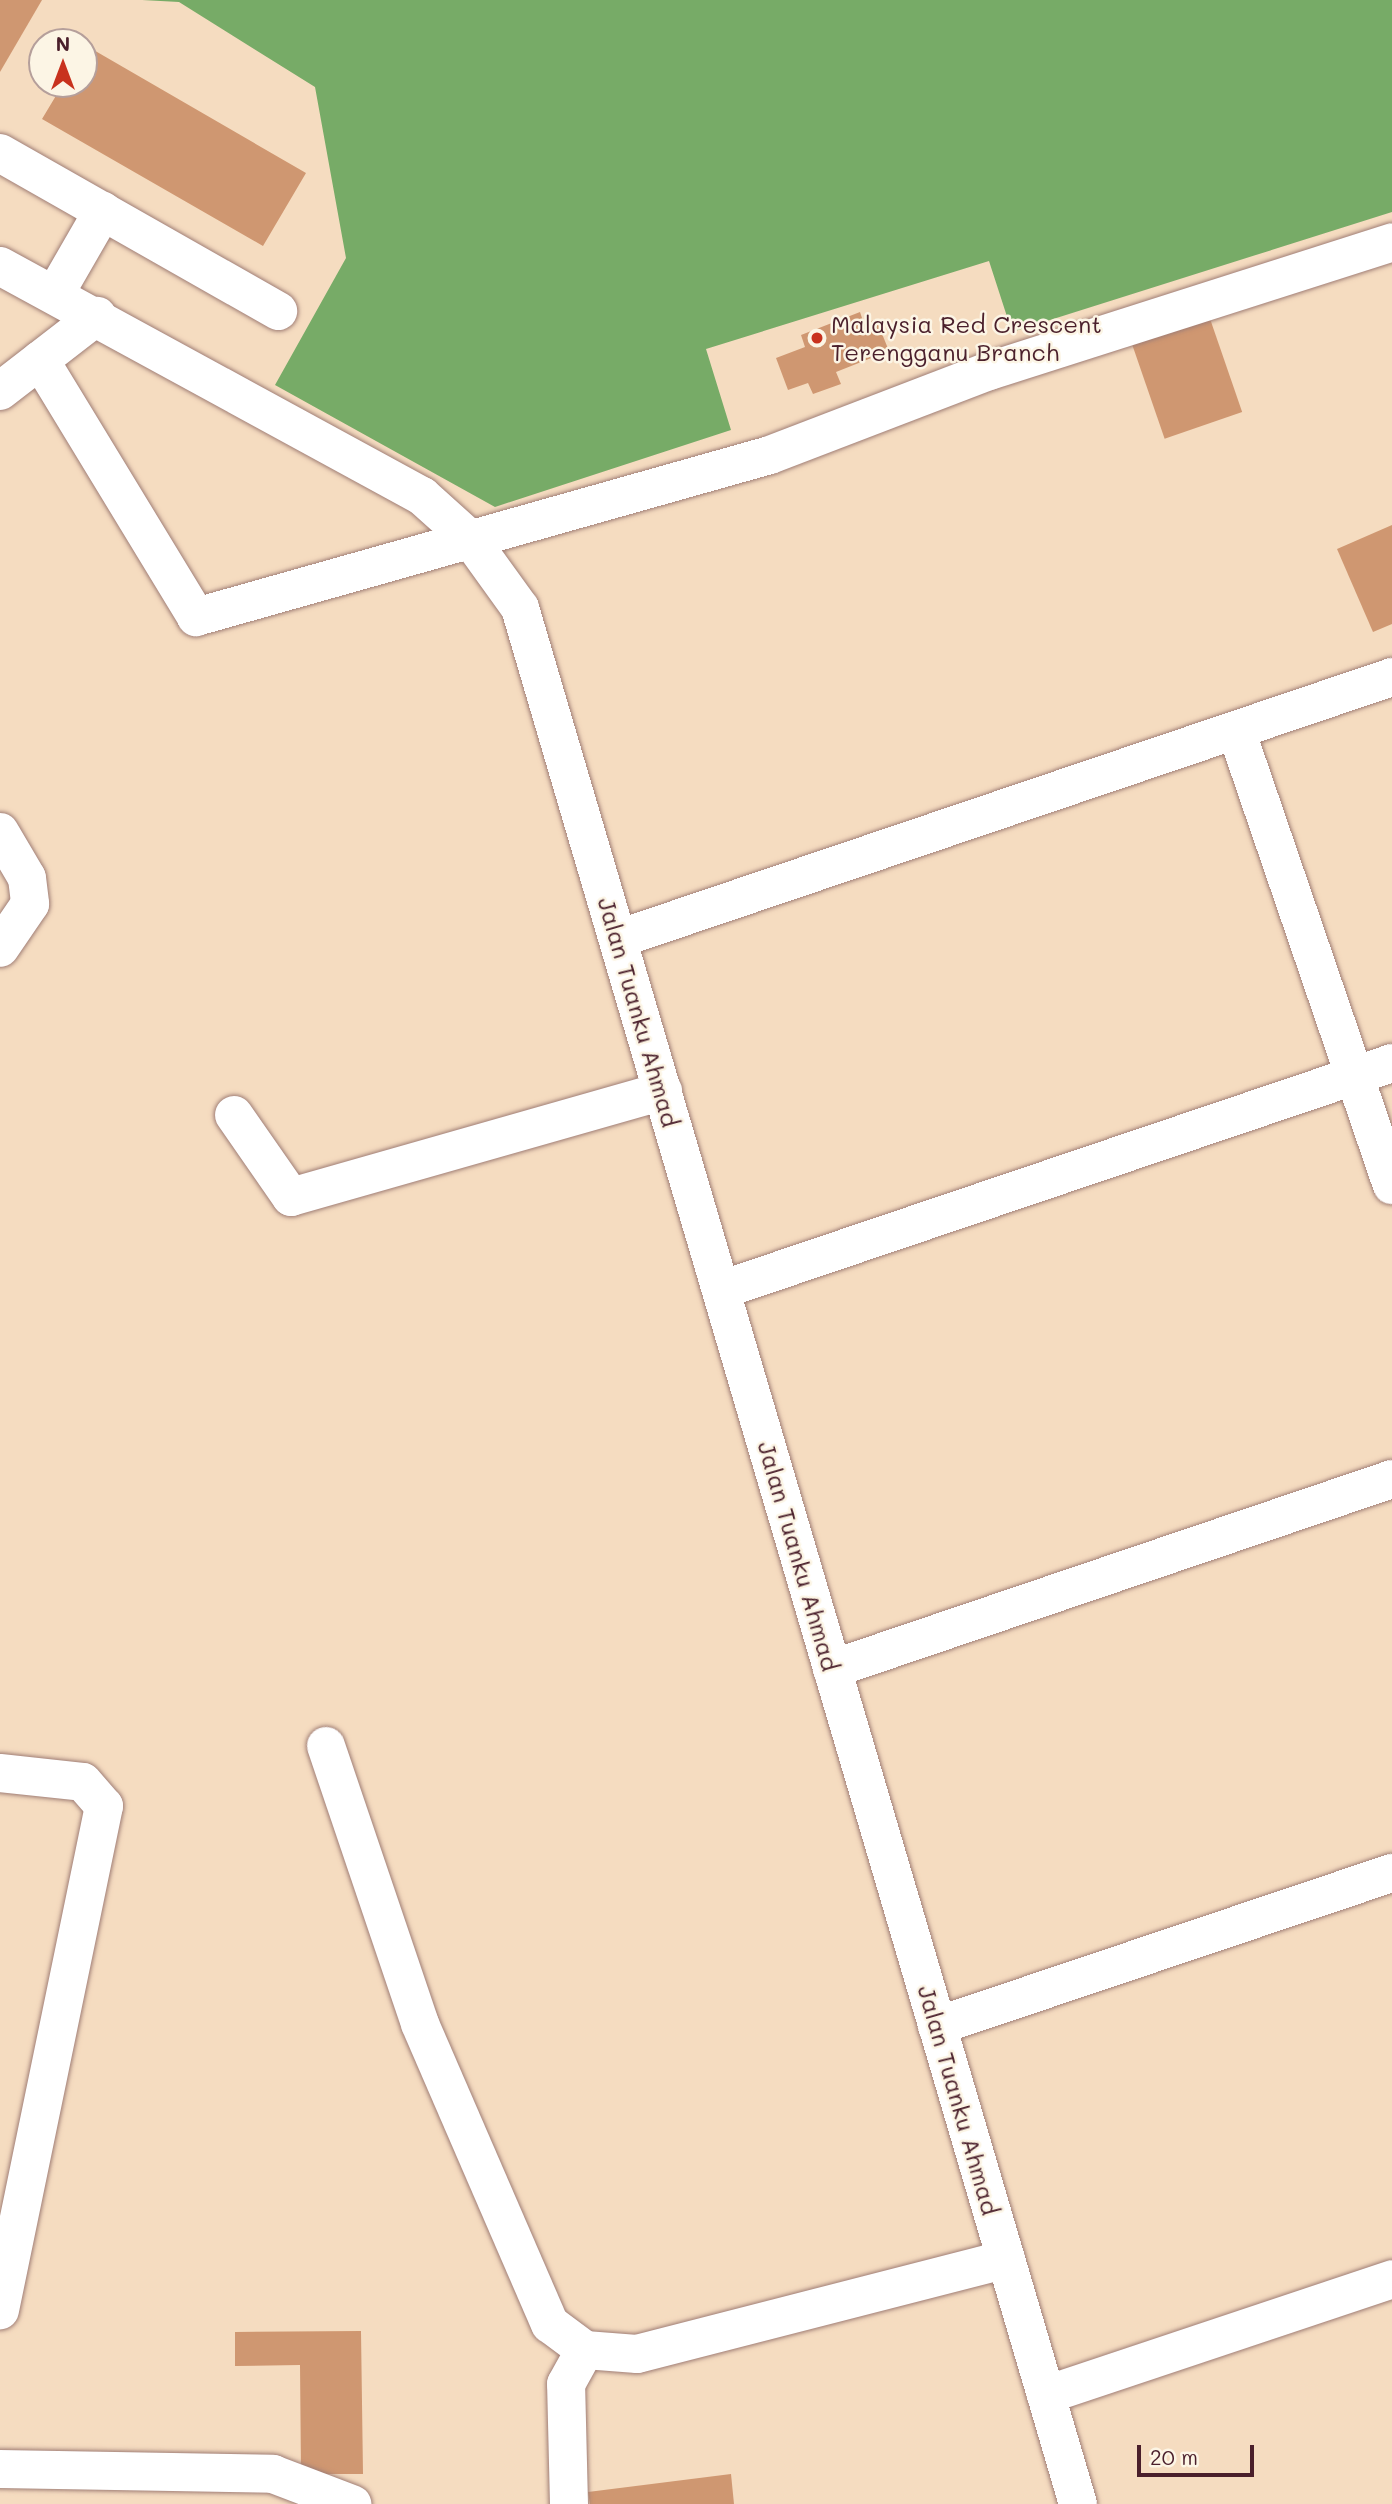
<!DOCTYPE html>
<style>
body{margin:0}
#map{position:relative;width:1392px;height:2504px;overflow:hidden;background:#f5dcc0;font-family:Mali,sans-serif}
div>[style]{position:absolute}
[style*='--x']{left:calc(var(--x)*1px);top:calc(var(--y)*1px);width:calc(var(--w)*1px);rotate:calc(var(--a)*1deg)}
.forest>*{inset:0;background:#77ab67}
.building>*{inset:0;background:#cf9771;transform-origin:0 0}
.roads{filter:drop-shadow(0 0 2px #a07e76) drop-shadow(0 0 2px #a07e76)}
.minor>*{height:38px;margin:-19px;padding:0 19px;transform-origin:19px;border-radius:19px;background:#fff}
.dots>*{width:19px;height:19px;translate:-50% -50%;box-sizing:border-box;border:4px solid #fcf5e5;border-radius:50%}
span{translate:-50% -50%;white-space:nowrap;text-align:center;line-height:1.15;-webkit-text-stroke:5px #fcf5e5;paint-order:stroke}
.poi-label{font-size:24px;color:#4a1f2b}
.left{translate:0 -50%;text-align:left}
.street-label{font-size:24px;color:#4a1f2b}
.north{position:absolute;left:28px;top:28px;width:70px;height:70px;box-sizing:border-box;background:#fcf5e5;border:2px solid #b59f9b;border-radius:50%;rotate:0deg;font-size:19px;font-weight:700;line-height:28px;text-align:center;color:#4a1f2b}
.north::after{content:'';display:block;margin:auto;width:24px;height:32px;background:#c8321e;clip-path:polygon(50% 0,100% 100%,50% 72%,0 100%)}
.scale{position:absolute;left:1137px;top:2445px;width:117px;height:32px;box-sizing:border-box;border:4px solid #4a1f2b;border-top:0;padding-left:9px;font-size:21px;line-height:24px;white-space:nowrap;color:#4a1f2b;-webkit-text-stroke:5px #fcf5e5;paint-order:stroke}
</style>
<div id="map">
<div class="forest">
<div style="clip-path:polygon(142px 0,1392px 0,1392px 212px,1012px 332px,989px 261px,706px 349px,731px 430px,495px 507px,275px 385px,346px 258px,315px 87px,179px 2px)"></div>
</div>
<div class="building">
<div style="clip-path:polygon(0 0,42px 0,0 72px)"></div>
<div style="clip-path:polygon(85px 45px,306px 173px,263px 246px,42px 119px,63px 84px,84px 84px)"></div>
<div style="left:1207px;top:310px;width:108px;height:82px;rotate:71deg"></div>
<div style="clip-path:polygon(860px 312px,864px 324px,876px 319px,889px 351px,836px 372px,841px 384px,813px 394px,808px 383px,788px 390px,776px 358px,805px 347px,801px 335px)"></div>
<div style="clip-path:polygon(1392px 525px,1392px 624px,1373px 632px,1337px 549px)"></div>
<div style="clip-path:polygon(361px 2331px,363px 2474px,301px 2474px,300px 2365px,235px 2366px,235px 2332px)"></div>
<div style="clip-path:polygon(731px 2474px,734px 2504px,590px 2504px,588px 2492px)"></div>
</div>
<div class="roads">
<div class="minor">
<div style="--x:0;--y:153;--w:320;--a:29.6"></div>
<div style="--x:0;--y:266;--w:481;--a:28.6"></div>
<div style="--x:422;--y:496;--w:66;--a:41.9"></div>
<div style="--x:471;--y:540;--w:84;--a:54.2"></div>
<div style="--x:520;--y:608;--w:1976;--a:73.6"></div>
<div style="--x:55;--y:294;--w:96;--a:-60"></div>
<div style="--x:40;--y:360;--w:301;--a:58.7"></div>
<div style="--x:196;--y:617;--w:596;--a:-15.76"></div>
<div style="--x:770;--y:455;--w:235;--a:-21"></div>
<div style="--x:989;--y:371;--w:423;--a:-17.7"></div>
<div style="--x:0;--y:391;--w:123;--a:-37.7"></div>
<div style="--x:1236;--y:730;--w:481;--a:71.1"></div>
<div style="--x:0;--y:832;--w:53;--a:59.6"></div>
<div style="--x:27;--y:878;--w:26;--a:83"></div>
<div style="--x:30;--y:904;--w:53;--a:124.3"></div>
<div style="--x:618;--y:939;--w:817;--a:-18.7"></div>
<div style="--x:234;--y:1115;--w:100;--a:55.2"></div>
<div style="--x:291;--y:1197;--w:387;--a:-15.9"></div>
<div style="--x:721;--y:1290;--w:708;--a:-18.69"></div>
<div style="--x:832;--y:1669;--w:591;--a:-18.74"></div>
<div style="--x:326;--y:1746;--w:293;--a:71.3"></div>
<div style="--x:420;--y:2024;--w:327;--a:66.6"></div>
<div style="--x:550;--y:2324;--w:44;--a:36.6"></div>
<div style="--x:585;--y:2350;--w:52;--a:4.4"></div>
<div style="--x:637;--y:2354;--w:381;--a:-14.4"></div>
<div style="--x:0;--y:1773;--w:83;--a:6.2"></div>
<div style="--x:83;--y:1782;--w:32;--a:49"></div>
<div style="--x:104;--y:1806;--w:515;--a:101.66"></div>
<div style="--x:937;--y:2026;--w:480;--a:-18.6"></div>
<div style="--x:1046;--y:2395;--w:365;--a:-18.5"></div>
<div style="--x:0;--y:2469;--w:273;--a:1"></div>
<div style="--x:273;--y:2474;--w:85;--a:20.8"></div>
<div style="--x:569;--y:2504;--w:120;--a:-91.4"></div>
<div style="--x:566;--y:2384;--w:39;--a:-61"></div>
</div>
</div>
<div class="dots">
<div style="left:817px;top:338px;background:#c8321e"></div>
</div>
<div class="poi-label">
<span class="left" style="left:831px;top:338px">Malaysia Red Crescent<br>Terengganu Branch</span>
</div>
<div class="street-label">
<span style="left:639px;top:1012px;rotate:74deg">Jalan Tuanku Ahmad</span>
<span style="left:799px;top:1556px;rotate:74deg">Jalan Tuanku Ahmad</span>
<span style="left:959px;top:2100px;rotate:74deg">Jalan Tuanku Ahmad</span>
</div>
<div class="north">N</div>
<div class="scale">20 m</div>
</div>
